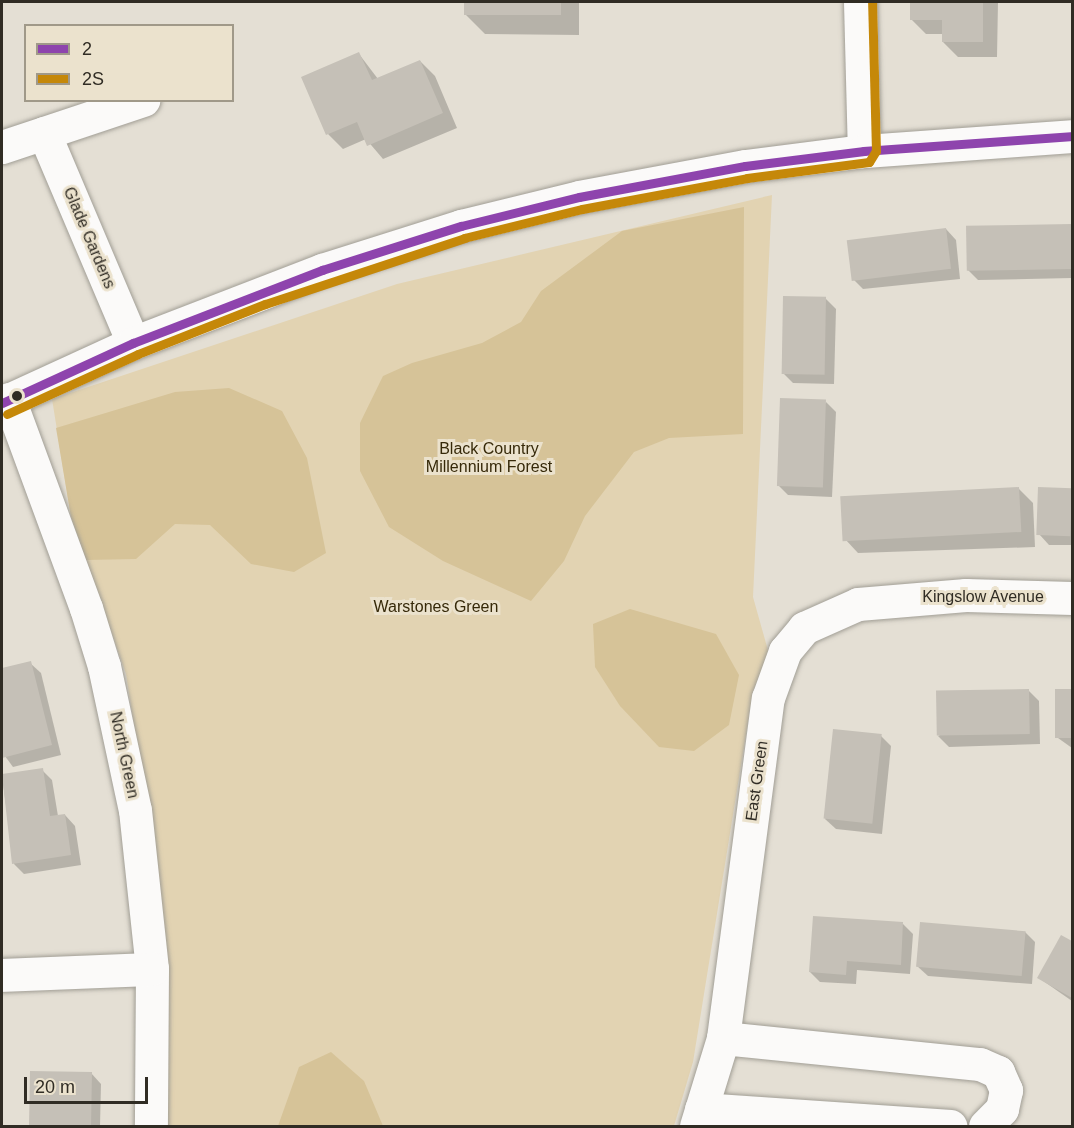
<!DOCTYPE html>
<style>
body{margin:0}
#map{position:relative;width:1074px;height:1128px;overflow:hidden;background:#e4dfd4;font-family:Arial,sans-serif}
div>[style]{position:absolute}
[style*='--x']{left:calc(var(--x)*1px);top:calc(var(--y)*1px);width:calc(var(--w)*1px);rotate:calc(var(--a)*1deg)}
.green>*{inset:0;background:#e2d3b2}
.forest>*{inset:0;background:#d6c398}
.shadow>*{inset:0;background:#0003}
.building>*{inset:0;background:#c5c0b7;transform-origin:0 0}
.roads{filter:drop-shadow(0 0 2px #a19e95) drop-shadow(0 0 2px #a19e95)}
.street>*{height:33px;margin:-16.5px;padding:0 16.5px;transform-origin:16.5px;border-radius:16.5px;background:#fbfaf9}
.bus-1>*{height:9px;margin:-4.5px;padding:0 4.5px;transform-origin:4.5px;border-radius:4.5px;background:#8e44ad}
.bus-2>*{height:9px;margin:-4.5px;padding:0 4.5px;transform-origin:4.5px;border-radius:4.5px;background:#c58809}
.dots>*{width:16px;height:16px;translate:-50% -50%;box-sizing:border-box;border:3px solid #ebe2cd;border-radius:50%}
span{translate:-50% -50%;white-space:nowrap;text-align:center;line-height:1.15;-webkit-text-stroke:6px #ebe2cd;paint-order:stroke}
.street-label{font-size:16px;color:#302c24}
.park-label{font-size:16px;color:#362909}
.frame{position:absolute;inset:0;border:3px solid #302c24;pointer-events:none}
.legend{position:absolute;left:24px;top:24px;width:210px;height:78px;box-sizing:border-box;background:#ebe2cd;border:2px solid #a09989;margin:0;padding:8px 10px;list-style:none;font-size:18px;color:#302c24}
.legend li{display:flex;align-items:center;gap:12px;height:30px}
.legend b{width:30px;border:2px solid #a09989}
.scale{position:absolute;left:24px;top:1077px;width:124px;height:27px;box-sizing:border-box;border:3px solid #302c24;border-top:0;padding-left:8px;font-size:18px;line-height:21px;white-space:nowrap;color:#302c24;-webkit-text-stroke:4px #ebe2cd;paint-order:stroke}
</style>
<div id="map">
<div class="green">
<div style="clip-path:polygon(772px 195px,753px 597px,769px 654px,753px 691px,693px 1062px,674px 1126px,163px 1126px,162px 907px,126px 674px,71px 517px,52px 399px,397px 284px)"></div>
</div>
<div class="forest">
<div style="clip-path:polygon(744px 207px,743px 434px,669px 438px,634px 452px,585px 516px,564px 561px,531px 601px,443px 561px,389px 527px,360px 471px,360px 423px,383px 376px,412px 363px,482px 343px,521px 322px,541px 291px,622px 231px)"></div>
<div style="clip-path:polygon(229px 388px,282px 411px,307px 458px,326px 553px,294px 572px,251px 564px,210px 525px,175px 524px,136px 559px,86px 560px,71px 517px,56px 428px,175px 392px)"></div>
<div style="clip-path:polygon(630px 609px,716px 634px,739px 675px,729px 725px,694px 751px,659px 747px,620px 706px,595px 667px,593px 624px)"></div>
<div style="clip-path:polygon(331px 1052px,364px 1081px,383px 1126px,278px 1126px,299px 1067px)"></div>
</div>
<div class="shadow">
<div style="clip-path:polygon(466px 2px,579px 2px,579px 35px,485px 34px,466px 15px)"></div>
<div style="clip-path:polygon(911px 2px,998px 2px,997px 57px,958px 57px,943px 42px,943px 34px,926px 34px,911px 19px)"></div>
<div style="clip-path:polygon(359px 54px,378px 79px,420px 61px,435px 76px,457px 128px,383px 159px,366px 139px,343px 149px,328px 134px)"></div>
<div style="clip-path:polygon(1071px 226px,1072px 278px,978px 280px,968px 270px)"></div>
<div style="clip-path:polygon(946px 229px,956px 240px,960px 279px,863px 289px,853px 279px)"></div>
<div style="clip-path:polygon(825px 298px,836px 309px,834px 384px,793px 383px,783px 373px)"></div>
<div style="clip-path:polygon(826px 402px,836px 412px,832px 497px,788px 495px,778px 485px)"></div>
<div style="clip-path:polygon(1018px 488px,1033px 503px,1035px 547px,858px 553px,844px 538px)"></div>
<div style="clip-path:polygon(1039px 489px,1072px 489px,1072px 545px,1049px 545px,1039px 534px)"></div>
<div style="clip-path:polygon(30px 663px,41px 673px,61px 755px,13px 767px,2px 752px,2px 670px)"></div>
<div style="clip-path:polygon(1029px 691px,1039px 701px,1040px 744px,949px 747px,938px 736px)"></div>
<div style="clip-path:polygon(1056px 691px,1072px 691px,1072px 748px,1058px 738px)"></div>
<div style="clip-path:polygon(881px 736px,891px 746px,882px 834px,836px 829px,825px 819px)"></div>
<div style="clip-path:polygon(42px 770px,52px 780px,58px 816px,65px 815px,75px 826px,81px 865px,24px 874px,14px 864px,2px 776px)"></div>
<div style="clip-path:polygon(903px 924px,913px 934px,910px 974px,857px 970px,856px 984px,820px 982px,810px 972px)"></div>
<div style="clip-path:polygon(1025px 932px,1035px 942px,1032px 984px,928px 976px,917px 966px)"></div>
<div style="clip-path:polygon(1062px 937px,1072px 943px,1072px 1001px,1039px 978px)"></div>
<div style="clip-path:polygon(31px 1072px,91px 1073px,101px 1084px,100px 1126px,30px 1126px)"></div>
</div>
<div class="building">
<div style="left:464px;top:2px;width:97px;height:13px"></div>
<div style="clip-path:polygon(910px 2px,983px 2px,983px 42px,942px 42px,942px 20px,910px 20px)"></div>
<div style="clip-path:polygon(359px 52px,372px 80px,420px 60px,443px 113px,367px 146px,357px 122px,326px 135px,301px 77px)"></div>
<div style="left:1071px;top:224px;width:45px;height:105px;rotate:89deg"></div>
<div style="left:946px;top:228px;width:41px;height:100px;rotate:83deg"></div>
<div style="left:783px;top:296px;width:43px;height:78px;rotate:1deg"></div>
<div style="left:780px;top:398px;width:46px;height:88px;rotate:2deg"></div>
<div style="left:1019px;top:487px;width:45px;height:179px;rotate:87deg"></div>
<div style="left:1038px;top:487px;width:34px;height:48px;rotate:2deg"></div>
<div style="clip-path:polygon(31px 661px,52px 745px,2px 758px,2px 668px)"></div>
<div style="left:1029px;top:689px;width:45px;height:93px;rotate:89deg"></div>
<div style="left:1072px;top:689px;width:49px;height:17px;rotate:90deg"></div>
<div style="left:833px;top:729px;width:49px;height:90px;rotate:6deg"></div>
<div style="clip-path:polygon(43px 768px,50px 816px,65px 814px,71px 855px,12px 864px,2px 774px)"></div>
<div style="clip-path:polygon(813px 916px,903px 922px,901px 965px,847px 961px,846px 975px,809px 972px)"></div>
<div style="left:920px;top:922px;width:106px;height:45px;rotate:5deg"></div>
<div style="clip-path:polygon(1061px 935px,1072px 941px,1072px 998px,1037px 978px)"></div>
<div style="left:30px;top:1071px;width:62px;height:55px;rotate:1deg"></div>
</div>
<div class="roads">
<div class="street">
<div style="--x:860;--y:2;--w:149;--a:88.5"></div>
<div style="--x:44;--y:133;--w:228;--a:67"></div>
<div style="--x:2;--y:147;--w:149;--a:-18.4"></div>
<div style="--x:9;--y:399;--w:223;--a:69.8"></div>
<div style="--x:86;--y:608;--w:61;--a:72.8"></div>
<div style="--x:104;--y:666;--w:147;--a:77.9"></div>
<div style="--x:135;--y:810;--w:160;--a:83.9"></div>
<div style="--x:152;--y:969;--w:157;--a:90.4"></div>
<div style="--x:2;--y:403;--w:144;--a:-24.6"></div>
<div style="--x:133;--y:343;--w:203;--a:-21.1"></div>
<div style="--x:322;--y:270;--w:146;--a:-17.6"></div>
<div style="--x:461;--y:226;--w:122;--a:-13.8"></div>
<div style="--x:579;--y:197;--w:169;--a:-10.6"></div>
<div style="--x:745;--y:166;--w:120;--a:-7.2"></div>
<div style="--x:864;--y:151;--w:209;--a:-4.1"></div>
<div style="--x:2;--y:975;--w:150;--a:-2.3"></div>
<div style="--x:723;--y:1038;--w:258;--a:5.8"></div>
<div style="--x:980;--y:1064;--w:20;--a:24"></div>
<div style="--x:998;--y:1072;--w:20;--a:66"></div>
<div style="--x:1006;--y:1090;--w:19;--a:102"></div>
<div style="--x:1002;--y:1109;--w:24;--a:135"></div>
<div style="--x:701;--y:1109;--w:250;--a:3.9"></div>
<div style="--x:696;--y:1126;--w:92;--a:-72.9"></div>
<div style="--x:723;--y:1038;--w:343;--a:-82.5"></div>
<div style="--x:768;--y:698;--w:50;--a:-70.1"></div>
<div style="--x:785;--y:651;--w:30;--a:-50"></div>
<div style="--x:804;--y:628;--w:59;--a:-24"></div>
<div style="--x:858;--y:604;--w:108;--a:-4.8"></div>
<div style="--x:966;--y:595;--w:106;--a:1.6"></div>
</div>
</div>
<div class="bus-1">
<div style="--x:2;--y:403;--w:144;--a:-24.6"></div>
<div style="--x:133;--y:343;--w:203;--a:-21.1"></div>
<div style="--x:322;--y:270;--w:146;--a:-17.6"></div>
<div style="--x:461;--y:226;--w:122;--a:-13.8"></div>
<div style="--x:579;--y:197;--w:169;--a:-10.6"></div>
<div style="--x:745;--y:166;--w:120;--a:-7.2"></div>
<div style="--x:864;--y:151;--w:209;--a:-4.1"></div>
</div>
<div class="bus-2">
<div style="--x:7;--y:414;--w:144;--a:-24.6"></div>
<div style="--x:138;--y:354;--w:136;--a:-21.5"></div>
<div style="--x:265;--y:304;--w:210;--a:-18.3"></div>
<div style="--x:464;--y:238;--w:122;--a:-13.8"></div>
<div style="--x:582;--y:209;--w:168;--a:-10.6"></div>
<div style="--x:747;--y:178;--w:123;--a:-7.5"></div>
<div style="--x:869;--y:162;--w:13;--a:-58"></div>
<div style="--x:876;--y:151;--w:149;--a:-91.5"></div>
</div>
<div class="dots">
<div style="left:17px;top:396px;background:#302c24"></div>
</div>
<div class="street-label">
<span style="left:89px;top:238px;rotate:67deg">Glade Gardens</span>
<span style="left:983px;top:597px">Kingslow Avenue</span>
<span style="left:124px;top:755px;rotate:78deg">North Green</span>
<span style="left:757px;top:781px;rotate:-82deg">East Green</span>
</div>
<div class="park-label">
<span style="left:489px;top:458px">Black Country<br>Millennium Forest</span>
<span style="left:436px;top:607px">Warstones Green</span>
</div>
<div class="frame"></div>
<ul class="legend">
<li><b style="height:8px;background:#8e44ad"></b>2</li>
<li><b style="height:8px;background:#c58809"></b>2S</li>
</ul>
<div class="scale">20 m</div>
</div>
